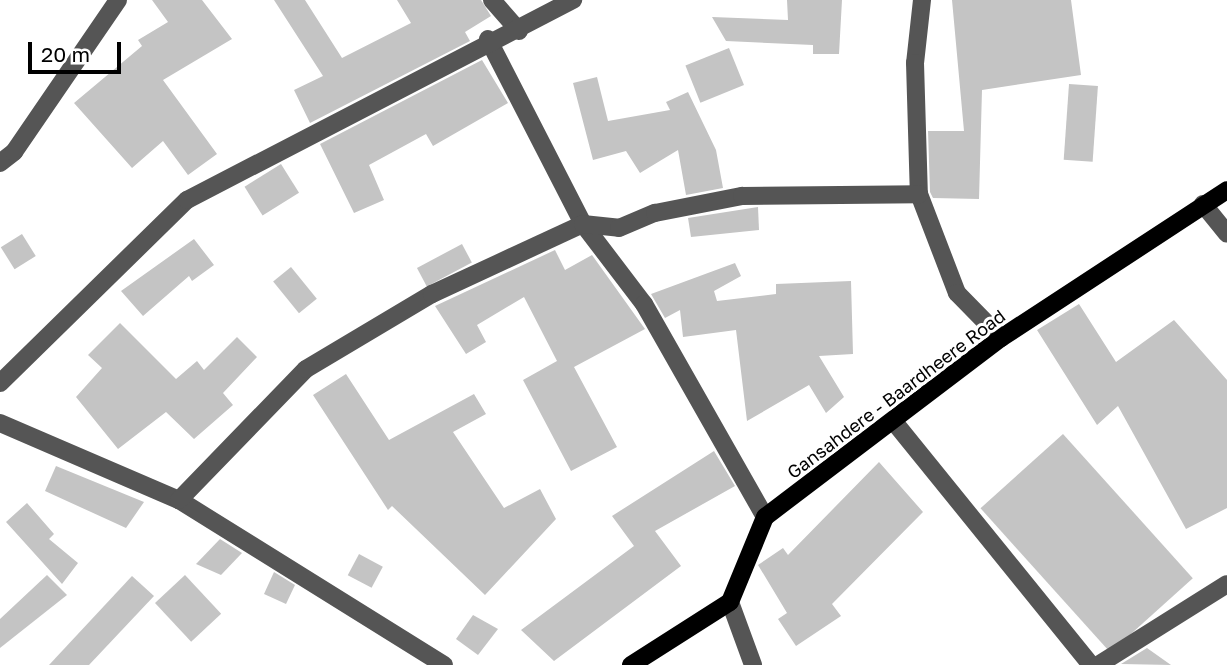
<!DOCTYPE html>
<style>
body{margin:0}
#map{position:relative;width:1227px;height:665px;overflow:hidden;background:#fff;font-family:"Golos Text",sans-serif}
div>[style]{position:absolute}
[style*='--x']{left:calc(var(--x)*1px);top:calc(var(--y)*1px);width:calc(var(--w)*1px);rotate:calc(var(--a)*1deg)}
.building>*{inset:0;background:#c4c4c4;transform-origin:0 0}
.minor>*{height:18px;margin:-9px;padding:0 9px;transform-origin:9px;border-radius:9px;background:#555}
.major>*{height:18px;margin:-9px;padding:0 9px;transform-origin:9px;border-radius:9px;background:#000}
span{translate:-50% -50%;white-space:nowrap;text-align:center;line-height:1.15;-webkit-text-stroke:6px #fff;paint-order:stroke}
.street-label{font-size:18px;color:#000}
.scale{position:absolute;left:28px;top:42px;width:93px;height:32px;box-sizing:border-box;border:4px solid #000;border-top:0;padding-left:9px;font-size:21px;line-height:24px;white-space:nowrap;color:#000;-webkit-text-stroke:5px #fff;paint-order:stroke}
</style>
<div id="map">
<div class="building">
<div style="clip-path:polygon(152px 0,202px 0,232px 39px,163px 80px,217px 154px,188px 175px,163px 141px,132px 168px,74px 103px,142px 46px,138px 40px,168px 22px)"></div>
<div style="clip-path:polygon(274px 0,305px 0,342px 58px,411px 23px,397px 0,481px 0,491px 16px,465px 32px,470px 41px,310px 123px,294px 90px,323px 76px)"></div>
<div style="clip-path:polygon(787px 0,842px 0,839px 54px,813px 54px,813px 45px,726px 41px,712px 17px,788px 20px)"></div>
<div style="clip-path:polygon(952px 0,1071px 0,1081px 75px,982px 90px,979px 199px,933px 198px,930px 192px,928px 131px,964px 131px)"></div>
<div style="left:729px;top:48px;width:40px;height:47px;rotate:68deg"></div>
<div style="clip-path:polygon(482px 60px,508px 103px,433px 146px,426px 134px,369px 165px,384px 200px,354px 213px,320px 144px)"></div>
<div style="clip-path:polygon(597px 77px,608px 121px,670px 110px,666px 102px,688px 92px,716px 150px,723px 188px,686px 195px,678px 150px,640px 173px,626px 151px,593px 160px,573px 83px)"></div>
<div style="left:1069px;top:84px;width:29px;height:76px;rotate:4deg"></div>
<div style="left:281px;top:164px;width:34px;height:43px;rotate:58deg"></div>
<div style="clip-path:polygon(758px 207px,759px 230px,691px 237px,688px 218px)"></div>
<div style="left:22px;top:234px;width:26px;height:25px;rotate:58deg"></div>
<div style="clip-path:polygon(194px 239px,214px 265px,192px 281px,189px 276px,143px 316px,121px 291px)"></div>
<div style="left:462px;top:244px;width:21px;height:51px;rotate:62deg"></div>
<div style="clip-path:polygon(555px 250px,565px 270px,592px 255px,645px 329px,574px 367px,617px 447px,571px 471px,523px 380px,557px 361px,524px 297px,477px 325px,486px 342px,466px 354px,435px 306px)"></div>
<div style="clip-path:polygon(735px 263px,741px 276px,714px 291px,717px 301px,776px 294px,776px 284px,851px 281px,853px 354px,819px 356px,844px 397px,826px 413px,809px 385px,747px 421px,736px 330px,683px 337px,680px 310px,665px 318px,651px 294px)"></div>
<div style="left:291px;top:267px;width:41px;height:23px;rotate:51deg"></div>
<div style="clip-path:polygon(1079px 304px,1116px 362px,1174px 320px,1227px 380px,1227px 508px,1186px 529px,1118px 406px,1097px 425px,1037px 330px)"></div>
<div style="clip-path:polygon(120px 323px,176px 379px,197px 361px,204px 370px,237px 337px,257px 357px,223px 393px,233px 405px,194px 439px,166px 412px,118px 449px,76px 397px,102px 368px,88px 355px)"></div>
<div style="clip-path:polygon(346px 374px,389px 440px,474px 394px,486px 414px,453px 432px,504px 508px,540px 489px,556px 519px,485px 595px,392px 506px,388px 510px,313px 395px)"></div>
<div style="left:1063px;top:434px;width:194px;height:111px;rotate:48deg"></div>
<div style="clip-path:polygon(714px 451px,735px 486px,655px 531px,681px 566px,554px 661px,521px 630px,634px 546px,612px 516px)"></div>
<div style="clip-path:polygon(879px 462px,923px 512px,832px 604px,841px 616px,796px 646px,778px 619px,787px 613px,758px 565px,783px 548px,788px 555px)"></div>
<div style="clip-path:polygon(56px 466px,144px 502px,126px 528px,45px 491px)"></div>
<div style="clip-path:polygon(27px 503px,54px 534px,49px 539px,78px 563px,62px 584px,6px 522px)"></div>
<div style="clip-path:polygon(220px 539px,242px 553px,221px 575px,196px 564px)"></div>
<div style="left:359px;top:554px;width:27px;height:24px;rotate:28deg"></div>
<div style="clip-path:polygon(274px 572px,295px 585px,286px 604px,264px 594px)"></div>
<div style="clip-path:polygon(47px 575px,67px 595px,0 648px,0 619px)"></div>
<div style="left:185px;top:575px;width:53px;height:41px;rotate:47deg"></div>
<div style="clip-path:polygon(132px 576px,154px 596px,89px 665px,49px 665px)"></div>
<div style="clip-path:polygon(473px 615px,498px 629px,478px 655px,456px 639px)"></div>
<div style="clip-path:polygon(1147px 648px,1171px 665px,1121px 664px)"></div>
</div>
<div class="minor">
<div style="--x:492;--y:0;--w:41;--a:48.9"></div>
<div style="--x:922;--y:0;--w:63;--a:96.3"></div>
<div style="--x:915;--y:63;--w:131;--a:88.3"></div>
<div style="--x:919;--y:194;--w:106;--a:69"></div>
<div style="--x:957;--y:293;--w:63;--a:45.6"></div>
<div style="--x:488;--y:39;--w:208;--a:62.8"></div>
<div style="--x:583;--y:224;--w:101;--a:52.7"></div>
<div style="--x:644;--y:304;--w:245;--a:60.4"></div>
<div style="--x:0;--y:163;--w:18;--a:-38"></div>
<div style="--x:14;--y:152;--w:184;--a:-55.6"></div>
<div style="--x:1203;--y:204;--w:38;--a:51"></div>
<div style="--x:0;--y:383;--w:262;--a:-44.4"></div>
<div style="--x:187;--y:200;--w:435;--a:-27.4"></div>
<div style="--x:0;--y:423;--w:195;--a:23.3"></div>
<div style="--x:179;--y:500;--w:312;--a:31.9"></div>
<div style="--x:895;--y:423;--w:311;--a:51"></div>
<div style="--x:179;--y:500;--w:182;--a:-45.9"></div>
<div style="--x:306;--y:369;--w:147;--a:-30.8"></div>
<div style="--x:432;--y:294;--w:166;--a:-24.9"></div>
<div style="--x:583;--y:224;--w:36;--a:6"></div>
<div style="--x:619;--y:228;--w:39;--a:-23"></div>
<div style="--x:655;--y:213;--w:89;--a:-11.1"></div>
<div style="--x:742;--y:196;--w:177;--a:-0.6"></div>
<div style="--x:730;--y:602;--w:67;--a:69.9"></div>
<div style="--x:1098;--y:665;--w:152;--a:-32.1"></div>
</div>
<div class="major">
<div style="--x:631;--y:665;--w:117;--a:-32.5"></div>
<div style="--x:730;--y:602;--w:92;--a:-67.6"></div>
<div style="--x:765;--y:517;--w:296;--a:-37.2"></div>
<div style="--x:1001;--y:338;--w:270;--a:-33.2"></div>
</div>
<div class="street-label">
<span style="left:896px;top:394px;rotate:-37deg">Gansahdere - Baardheere Road</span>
</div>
<div class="scale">20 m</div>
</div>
